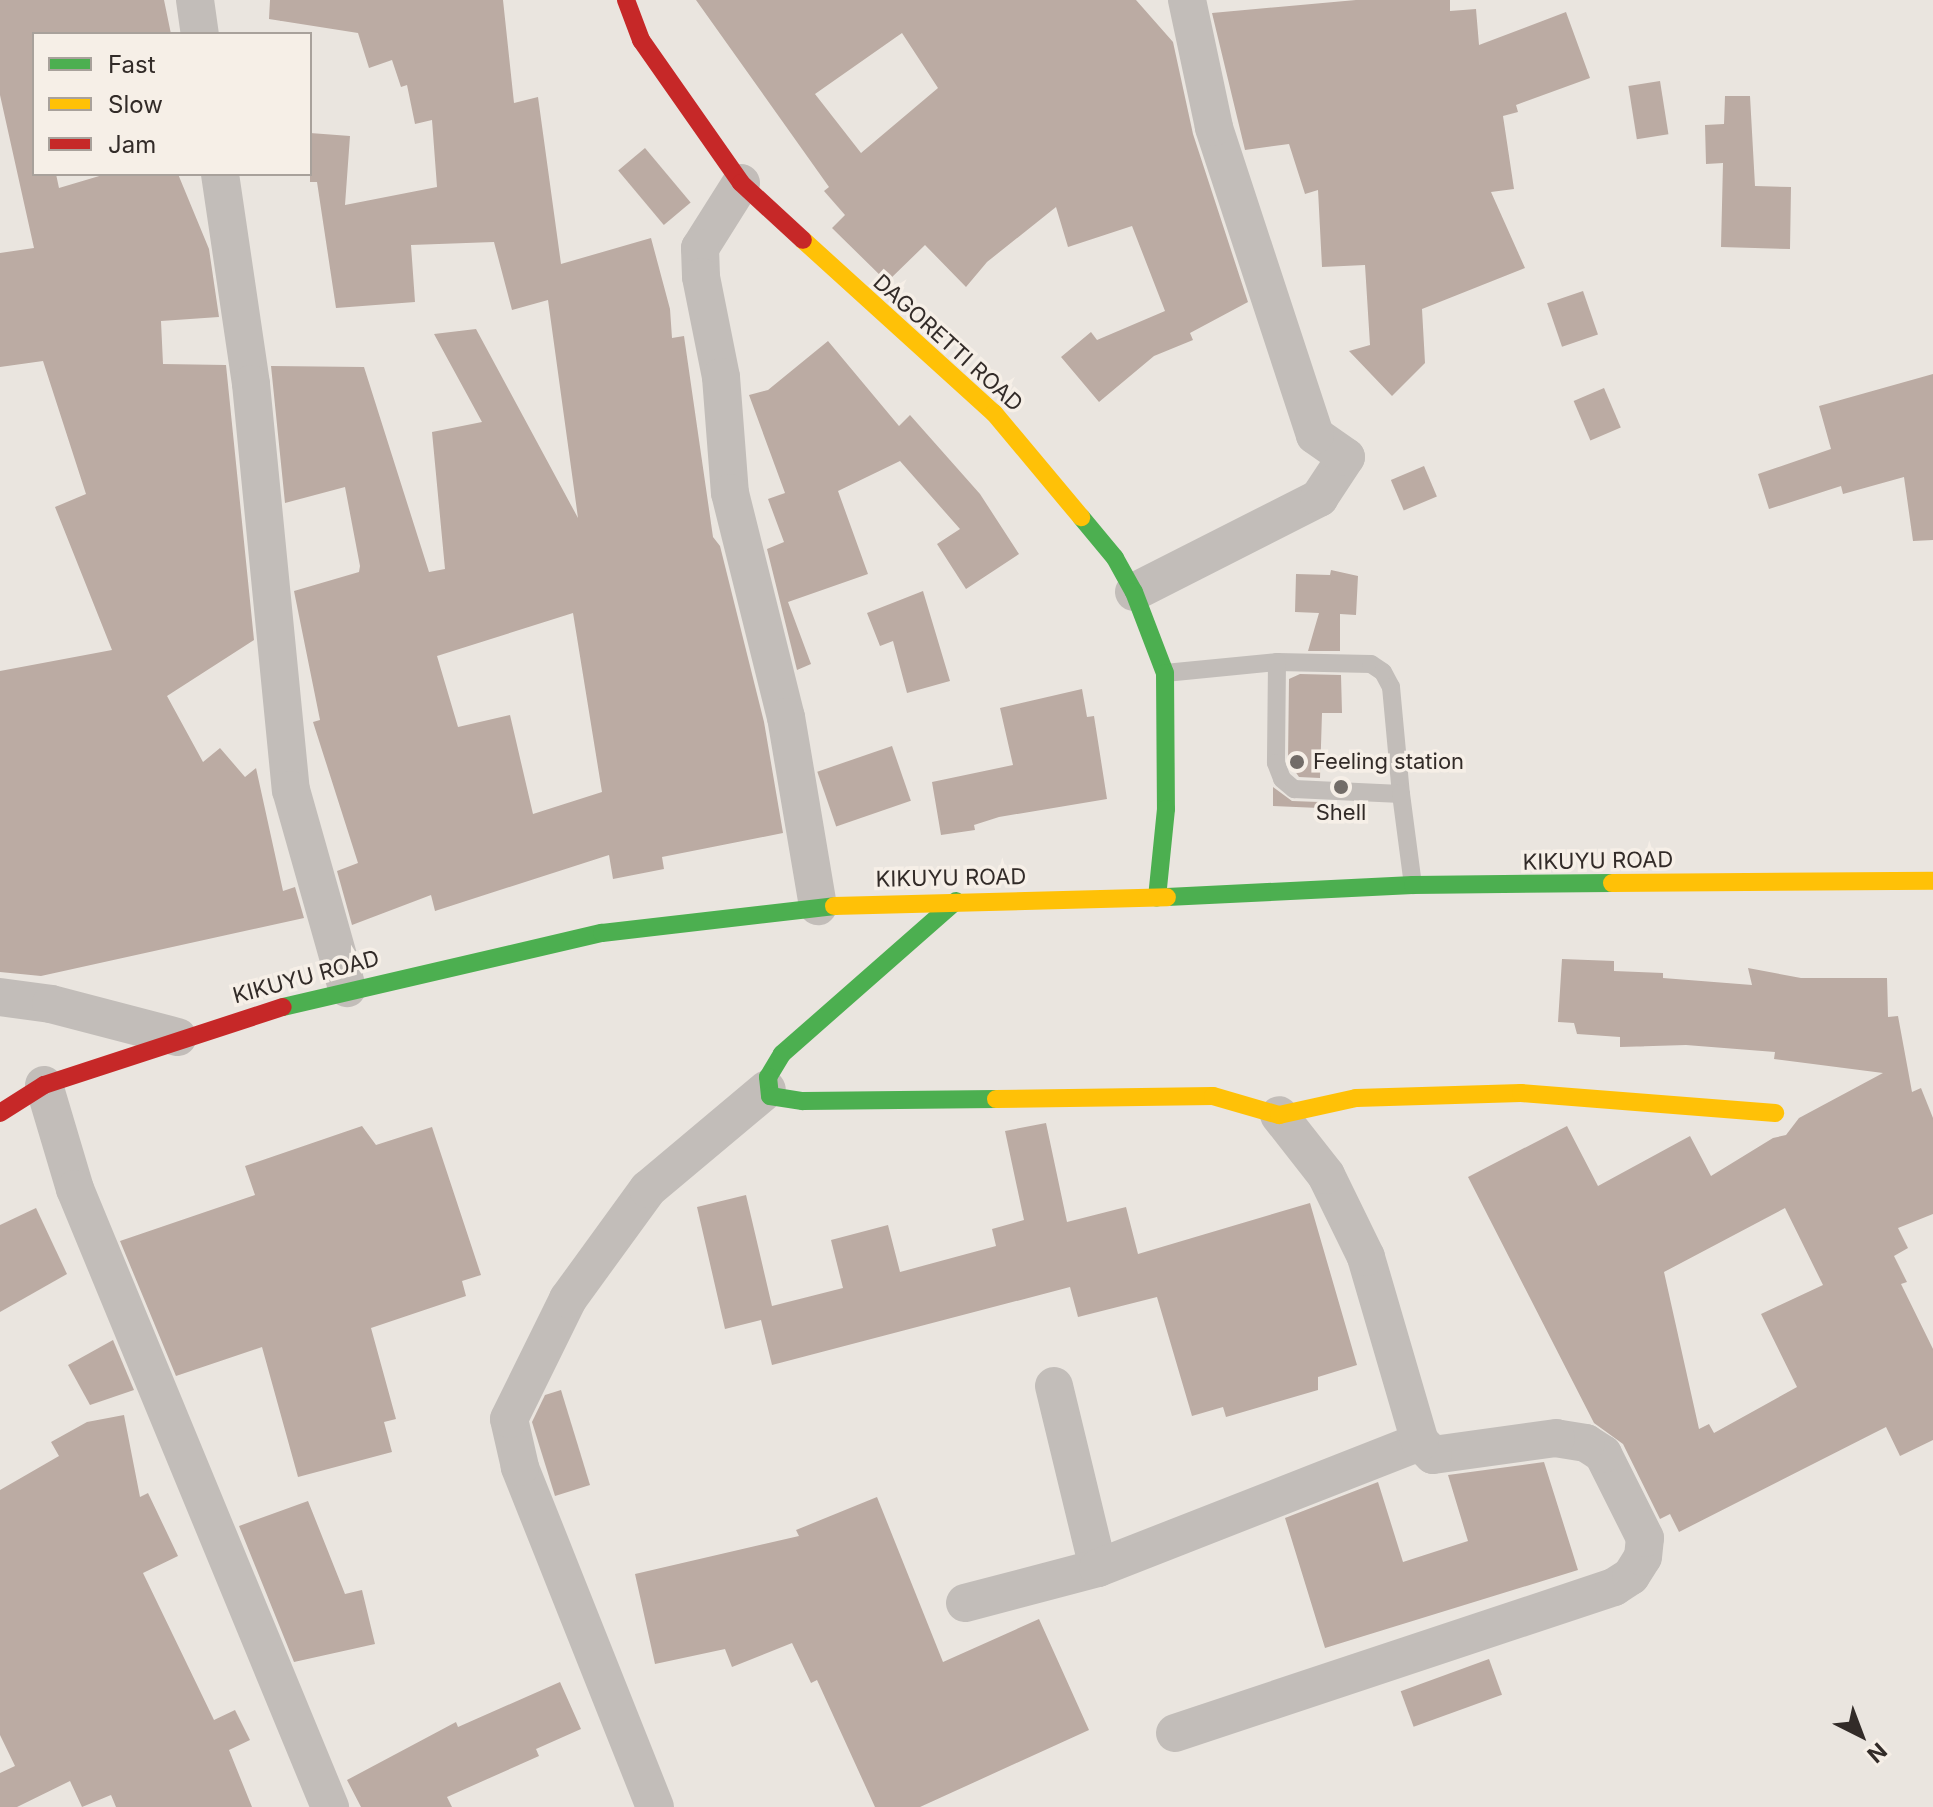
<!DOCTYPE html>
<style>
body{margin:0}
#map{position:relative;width:1933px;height:1807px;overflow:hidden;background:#eae5df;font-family:Inter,sans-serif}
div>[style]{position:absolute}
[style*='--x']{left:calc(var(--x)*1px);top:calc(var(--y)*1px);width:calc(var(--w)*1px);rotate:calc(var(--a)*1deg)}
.building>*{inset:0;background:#bbaba3;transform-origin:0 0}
.lane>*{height:18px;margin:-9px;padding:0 9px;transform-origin:9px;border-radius:9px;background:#c2bdb9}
.street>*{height:38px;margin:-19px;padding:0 19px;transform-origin:19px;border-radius:19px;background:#c2bdb9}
.fast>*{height:18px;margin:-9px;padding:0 9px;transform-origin:9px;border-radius:9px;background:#4caf50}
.slow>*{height:18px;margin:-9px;padding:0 9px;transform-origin:9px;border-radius:9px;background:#ffc107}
.jam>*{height:18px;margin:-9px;padding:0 9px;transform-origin:9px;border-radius:9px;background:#c62828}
.dots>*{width:22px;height:22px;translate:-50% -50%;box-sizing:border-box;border:4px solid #f6efe7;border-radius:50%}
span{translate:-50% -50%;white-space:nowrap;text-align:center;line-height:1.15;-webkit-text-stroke:7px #f6efe7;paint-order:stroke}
.street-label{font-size:22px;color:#322b28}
.poi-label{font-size:22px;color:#322b28}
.left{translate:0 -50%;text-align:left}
.legend{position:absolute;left:32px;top:32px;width:280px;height:144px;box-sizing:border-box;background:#f6efe7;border:2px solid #a8a19b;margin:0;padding:10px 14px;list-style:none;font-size:24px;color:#322b28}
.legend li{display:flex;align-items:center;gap:16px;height:40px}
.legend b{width:40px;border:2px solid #a8a19b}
.north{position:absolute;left:1821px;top:1695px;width:80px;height:80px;-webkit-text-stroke:6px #f6efe7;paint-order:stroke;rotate:138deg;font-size:22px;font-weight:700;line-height:32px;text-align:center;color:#322b28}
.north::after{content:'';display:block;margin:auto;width:28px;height:36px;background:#322b28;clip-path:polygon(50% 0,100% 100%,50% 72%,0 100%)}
</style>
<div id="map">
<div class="building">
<div style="clip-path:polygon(0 0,164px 0,171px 34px,34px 34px,34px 174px,56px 174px,59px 188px,106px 174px,178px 174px,209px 249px,219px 317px,161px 321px,163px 364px,226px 365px,254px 640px,167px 696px,203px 762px,220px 748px,245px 777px,256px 768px,283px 891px,295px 887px,304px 918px,41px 976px,0 972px,0 671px,112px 650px,55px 507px,86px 494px,43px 361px,0 367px,0 253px,34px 248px,0 95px)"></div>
<div style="clip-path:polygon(evenodd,270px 0,503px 0,514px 103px,538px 97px,561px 264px,651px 238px,670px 309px,672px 338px,684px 336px,713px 537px,720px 546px,764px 722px,783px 833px,662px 857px,664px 869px,613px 879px,609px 855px,435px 911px,431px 895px,352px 925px,337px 871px,358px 863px,313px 722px,320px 720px,294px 591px,359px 572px,360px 566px,345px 487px,285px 503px,271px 366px,364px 367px,429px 572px,445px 569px,432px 432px,482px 422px,434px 334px,476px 329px,578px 518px,548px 300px,512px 310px,494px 242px,411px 245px,415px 302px,336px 308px,317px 182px,310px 182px,310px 133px,350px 136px,345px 205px,437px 187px,432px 120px,415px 124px,407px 85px,401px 87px,392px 60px,369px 68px,358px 33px,269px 19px,270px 0,573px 613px,602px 792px,533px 814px,510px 715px,458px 727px,437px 656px,573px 613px)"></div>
<div style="clip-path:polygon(evenodd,696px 0,1136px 0,1173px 42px,1193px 134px,1248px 302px,1190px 333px,1193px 340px,1154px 356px,1099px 402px,1061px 357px,1091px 332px,1097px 340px,1165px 311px,1132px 226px,1068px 247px,1056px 207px,987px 262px,966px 287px,925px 245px,887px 282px,832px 228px,845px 215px,824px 191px,829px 187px,696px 0,902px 33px,938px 88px,861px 153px,815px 94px,902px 33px)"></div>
<div style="clip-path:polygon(1356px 0,1450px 0,1450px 11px,1476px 9px,1479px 45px,1566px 12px,1590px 78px,1516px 105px,1518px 112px,1503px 116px,1514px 189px,1491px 192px,1525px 268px,1422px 309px,1425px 363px,1392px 396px,1349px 351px,1370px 345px,1365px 265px,1322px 267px,1318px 190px,1305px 194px,1289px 144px,1245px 150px,1212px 13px)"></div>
<div style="left:1660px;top:81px;width:54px;height:32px;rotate:81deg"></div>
<div style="clip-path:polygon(1725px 96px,1750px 96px,1755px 186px,1791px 187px,1790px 249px,1721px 247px,1723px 163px,1706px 164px,1705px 125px,1724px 124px)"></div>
<div style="left:645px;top:148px;width:71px;height:35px;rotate:50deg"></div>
<div style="left:1583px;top:291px;width:46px;height:38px;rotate:71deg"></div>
<div style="clip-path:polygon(828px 341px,899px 426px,910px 415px,980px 494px,1019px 554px,966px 589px,937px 544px,960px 529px,900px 461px,838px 491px,868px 574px,788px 602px,811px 664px,797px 670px,767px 549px,784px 542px,768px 499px,785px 493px,749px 395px,768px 390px)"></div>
<div style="clip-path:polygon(1933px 374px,1933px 540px,1913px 541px,1904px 477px,1843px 494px,1841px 486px,1769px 509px,1758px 474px,1831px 449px,1819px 406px)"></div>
<div style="left:1604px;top:388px;width:43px;height:33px;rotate:67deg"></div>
<div style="left:1424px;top:466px;width:33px;height:36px;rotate:67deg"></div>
<div style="clip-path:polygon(1331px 570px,1358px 576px,1356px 615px,1340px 614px,1340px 651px,1308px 651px,1319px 613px,1295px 612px,1296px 574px,1330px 575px)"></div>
<div style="clip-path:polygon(923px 591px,950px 681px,907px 693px,893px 641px,880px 646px,867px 613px)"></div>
<div style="clip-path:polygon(1300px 674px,1341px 675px,1342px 713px,1322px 713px,1320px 778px,1299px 777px,1288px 761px,1289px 679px)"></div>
<div style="clip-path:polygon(1082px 689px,1087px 717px,1094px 716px,1107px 799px,999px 817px,974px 825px,975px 830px,941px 835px,932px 782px,1013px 765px,1000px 708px)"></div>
<div style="left:892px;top:746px;width:58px;height:79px;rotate:71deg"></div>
<div style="clip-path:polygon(1273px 787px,1292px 801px,1319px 802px,1319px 808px,1273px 806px)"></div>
<div style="clip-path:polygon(evenodd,1562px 959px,1614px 961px,1614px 971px,1663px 973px,1663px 978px,1752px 985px,1748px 968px,1801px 978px,1887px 978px,1888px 1017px,1898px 1016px,1912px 1092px,1921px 1088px,1933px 1118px,1933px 1214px,1898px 1228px,1908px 1248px,1894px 1256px,1907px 1282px,1901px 1284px,1933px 1349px,1933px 1440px,1900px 1456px,1886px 1427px,1679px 1532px,1670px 1514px,1660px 1519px,1623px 1444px,1594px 1423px,1468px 1177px,1567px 1126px,1598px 1186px,1690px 1136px,1711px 1176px,1773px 1138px,1786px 1135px,1799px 1118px,1883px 1073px,1774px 1059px,1775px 1052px,1686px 1045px,1620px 1047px,1620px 1037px,1577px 1034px,1574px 1023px,1558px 1022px,1562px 959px,1785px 1208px,1823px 1285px,1761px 1314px,1797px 1387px,1714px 1433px,1709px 1424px,1699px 1429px,1664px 1272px,1785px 1208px)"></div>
<div style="clip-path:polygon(1046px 1123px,1067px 1222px,1126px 1207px,1138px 1254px,1310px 1203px,1357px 1365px,1318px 1377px,1318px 1390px,1226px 1417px,1223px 1407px,1192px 1416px,1157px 1297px,1078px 1317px,1070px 1287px,772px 1365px,761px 1320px,725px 1329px,697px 1207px,746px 1195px,772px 1306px,843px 1288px,831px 1240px,888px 1225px,900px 1272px,996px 1246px,992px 1229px,1024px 1220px,1005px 1131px)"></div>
<div style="clip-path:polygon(362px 1126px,376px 1145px,432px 1127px,481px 1275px,462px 1281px,466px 1296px,371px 1328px,396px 1419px,384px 1422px,392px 1452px,298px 1477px,262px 1347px,176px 1376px,120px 1241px,255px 1195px,245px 1166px)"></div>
<div style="clip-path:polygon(36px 1208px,67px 1274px,0 1312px,0 1225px)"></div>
<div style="clip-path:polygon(113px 1340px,134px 1390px,90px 1405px,68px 1365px)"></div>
<div style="clip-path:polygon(561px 1390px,590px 1485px,555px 1496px,532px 1422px,545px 1395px)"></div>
<div style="clip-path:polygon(124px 1415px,140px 1497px,148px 1493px,178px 1556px,143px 1573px,214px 1720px,235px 1710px,250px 1740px,229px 1750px,252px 1807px,116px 1807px,111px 1795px,82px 1807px,70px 1781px,17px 1807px,0 1807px,0 1773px,15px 1766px,0 1735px,0 1490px,59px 1456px,51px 1442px,87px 1422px)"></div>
<div style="clip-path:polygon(1544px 1462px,1578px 1570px,1325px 1648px,1285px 1518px,1378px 1482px,1403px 1562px,1468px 1541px,1448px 1475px)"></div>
<div style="clip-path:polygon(877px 1497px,943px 1662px,1039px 1619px,1089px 1730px,920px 1807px,875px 1807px,817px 1680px,811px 1683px,792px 1643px,732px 1667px,725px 1649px,655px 1664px,635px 1574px,799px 1536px,796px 1530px)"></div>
<div style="clip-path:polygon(308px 1501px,345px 1594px,362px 1590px,375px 1644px,294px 1662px,239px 1526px)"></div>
<div style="left:1489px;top:1659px;width:38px;height:94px;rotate:70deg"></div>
<div style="clip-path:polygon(560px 1682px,581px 1729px,536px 1749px,539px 1756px,447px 1797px,452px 1807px,361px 1807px,347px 1780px,456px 1722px,458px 1727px)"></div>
</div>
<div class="lane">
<div style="--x:1277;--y:662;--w:94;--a:1.2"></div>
<div style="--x:1371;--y:664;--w:14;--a:34"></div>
<div style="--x:1383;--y:672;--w:17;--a:62"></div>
<div style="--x:1391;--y:687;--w:107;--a:84.7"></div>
<div style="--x:1165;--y:673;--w:113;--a:-5.6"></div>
<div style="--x:1277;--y:662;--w:101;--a:90.6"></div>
<div style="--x:1276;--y:763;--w:17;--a:69"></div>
<div style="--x:1282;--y:779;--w:16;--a:40"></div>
<div style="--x:1294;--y:789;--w:107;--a:2.7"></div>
<div style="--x:1401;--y:794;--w:92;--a:82.5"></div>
</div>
<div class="street">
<div style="--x:195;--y:0;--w:34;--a:82"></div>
<div style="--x:220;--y:174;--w:212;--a:81.6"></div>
<div style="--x:251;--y:384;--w:408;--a:84.4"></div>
<div style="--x:291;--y:790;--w:206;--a:74.2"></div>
<div style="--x:741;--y:183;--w:77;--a:122.2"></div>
<div style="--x:700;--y:248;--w:29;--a:88"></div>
<div style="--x:701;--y:277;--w:102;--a:78.7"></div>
<div style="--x:721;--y:377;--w:116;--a:85.6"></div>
<div style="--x:730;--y:493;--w:231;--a:76"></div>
<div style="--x:786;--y:717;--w:192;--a:80.4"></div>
<div style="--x:1134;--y:592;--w:208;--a:-26.9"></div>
<div style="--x:1319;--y:498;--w:49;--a:-56.6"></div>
<div style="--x:1346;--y:457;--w:38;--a:-145"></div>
<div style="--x:1315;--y:435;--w:324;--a:-108.2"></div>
<div style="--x:1214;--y:127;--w:130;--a:-102"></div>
<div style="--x:0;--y:997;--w:51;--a:7.8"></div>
<div style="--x:51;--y:1004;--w:131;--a:14.6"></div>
<div style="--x:44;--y:1085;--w:109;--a:73.4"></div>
<div style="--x:75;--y:1189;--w:669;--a:67.58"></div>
<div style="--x:1054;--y:1386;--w:187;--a:76.4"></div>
<div style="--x:965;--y:1603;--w:138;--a:-14.7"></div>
<div style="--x:1098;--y:1568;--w:346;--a:-21.4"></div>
<div style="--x:1175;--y:1733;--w:463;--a:-18.4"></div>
<div style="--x:1614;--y:1587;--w:20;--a:-33"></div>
<div style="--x:1631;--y:1576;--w:22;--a:-58"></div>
<div style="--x:1643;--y:1557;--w:19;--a:-84"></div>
<div style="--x:1645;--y:1538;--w:94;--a:-116.6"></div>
<div style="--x:1603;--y:1454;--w:20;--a:-147"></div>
<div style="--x:1586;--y:1443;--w:30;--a:-171"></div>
<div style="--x:1556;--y:1438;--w:124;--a:172.1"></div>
<div style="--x:1433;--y:1455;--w:18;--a:-135"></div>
<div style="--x:1420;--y:1442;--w:193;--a:-106.3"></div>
<div style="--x:1366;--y:1257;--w:91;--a:-116"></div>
<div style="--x:1326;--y:1175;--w:76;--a:-128.1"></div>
<div style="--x:655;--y:1807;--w:366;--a:-111.7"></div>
<div style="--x:520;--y:1467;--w:49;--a:-102.9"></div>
<div style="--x:509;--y:1419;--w:134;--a:-63.8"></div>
<div style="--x:568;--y:1299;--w:136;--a:-54"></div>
<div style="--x:648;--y:1189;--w:155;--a:-40"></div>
</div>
<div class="fast">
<div style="--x:1081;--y:517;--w:53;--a:50.3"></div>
<div style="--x:1115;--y:558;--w:39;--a:61"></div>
<div style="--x:1134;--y:592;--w:87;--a:69.1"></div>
<div style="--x:1165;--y:673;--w:136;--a:89.6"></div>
<div style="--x:1166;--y:809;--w:89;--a:95.8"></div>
<div style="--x:1167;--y:897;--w:246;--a:-2.8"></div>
<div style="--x:1413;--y:885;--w:199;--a:-0.6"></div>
<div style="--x:956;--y:901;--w:232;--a:138.7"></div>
<div style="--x:782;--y:1054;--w:27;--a:121"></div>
<div style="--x:768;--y:1077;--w:19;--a:84"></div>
<div style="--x:770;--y:1096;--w:33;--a:9"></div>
<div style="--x:803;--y:1101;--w:193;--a:-0.6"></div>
<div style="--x:283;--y:1007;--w:327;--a:-13.1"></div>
<div style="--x:602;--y:933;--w:234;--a:-6.6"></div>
</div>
<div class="slow">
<div style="--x:803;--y:240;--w:258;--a:42.2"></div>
<div style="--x:994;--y:413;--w:136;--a:50.1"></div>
<div style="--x:1612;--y:883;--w:321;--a:-0.4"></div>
<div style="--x:834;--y:906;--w:333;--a:-1.5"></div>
<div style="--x:996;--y:1099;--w:217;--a:-0.8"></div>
<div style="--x:1213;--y:1096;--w:69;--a:16.1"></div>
<div style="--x:1279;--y:1115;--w:79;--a:-12.4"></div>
<div style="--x:1356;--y:1098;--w:165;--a:-1.7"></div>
<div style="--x:1521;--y:1093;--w:255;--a:4.5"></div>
</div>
<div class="jam">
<div style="--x:626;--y:0;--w:43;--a:69.4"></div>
<div style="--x:641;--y:40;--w:174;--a:55"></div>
<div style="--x:741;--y:183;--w:84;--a:42.6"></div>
<div style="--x:0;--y:1113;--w:52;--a:-32.5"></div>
<div style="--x:44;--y:1085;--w:251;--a:-18.1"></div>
</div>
<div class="dots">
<div style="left:1297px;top:762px;background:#726c68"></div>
<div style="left:1341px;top:787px;background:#726c68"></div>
</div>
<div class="street-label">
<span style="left:948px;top:343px;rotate:42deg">DAGORETTI ROAD</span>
<span style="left:1598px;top:861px;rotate:-1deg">KIKUYU ROAD</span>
<span style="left:951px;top:878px;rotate:-1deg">KIKUYU ROAD</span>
<span style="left:306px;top:977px;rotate:-15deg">KIKUYU ROAD</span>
</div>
<div class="poi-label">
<span class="left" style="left:1313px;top:762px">Feeling station</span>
<span style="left:1341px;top:813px">Shell</span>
</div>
<ul class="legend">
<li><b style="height:10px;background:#4caf50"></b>Fast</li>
<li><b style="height:10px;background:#ffc107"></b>Slow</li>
<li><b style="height:10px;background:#c62828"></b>Jam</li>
</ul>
<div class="north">N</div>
</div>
